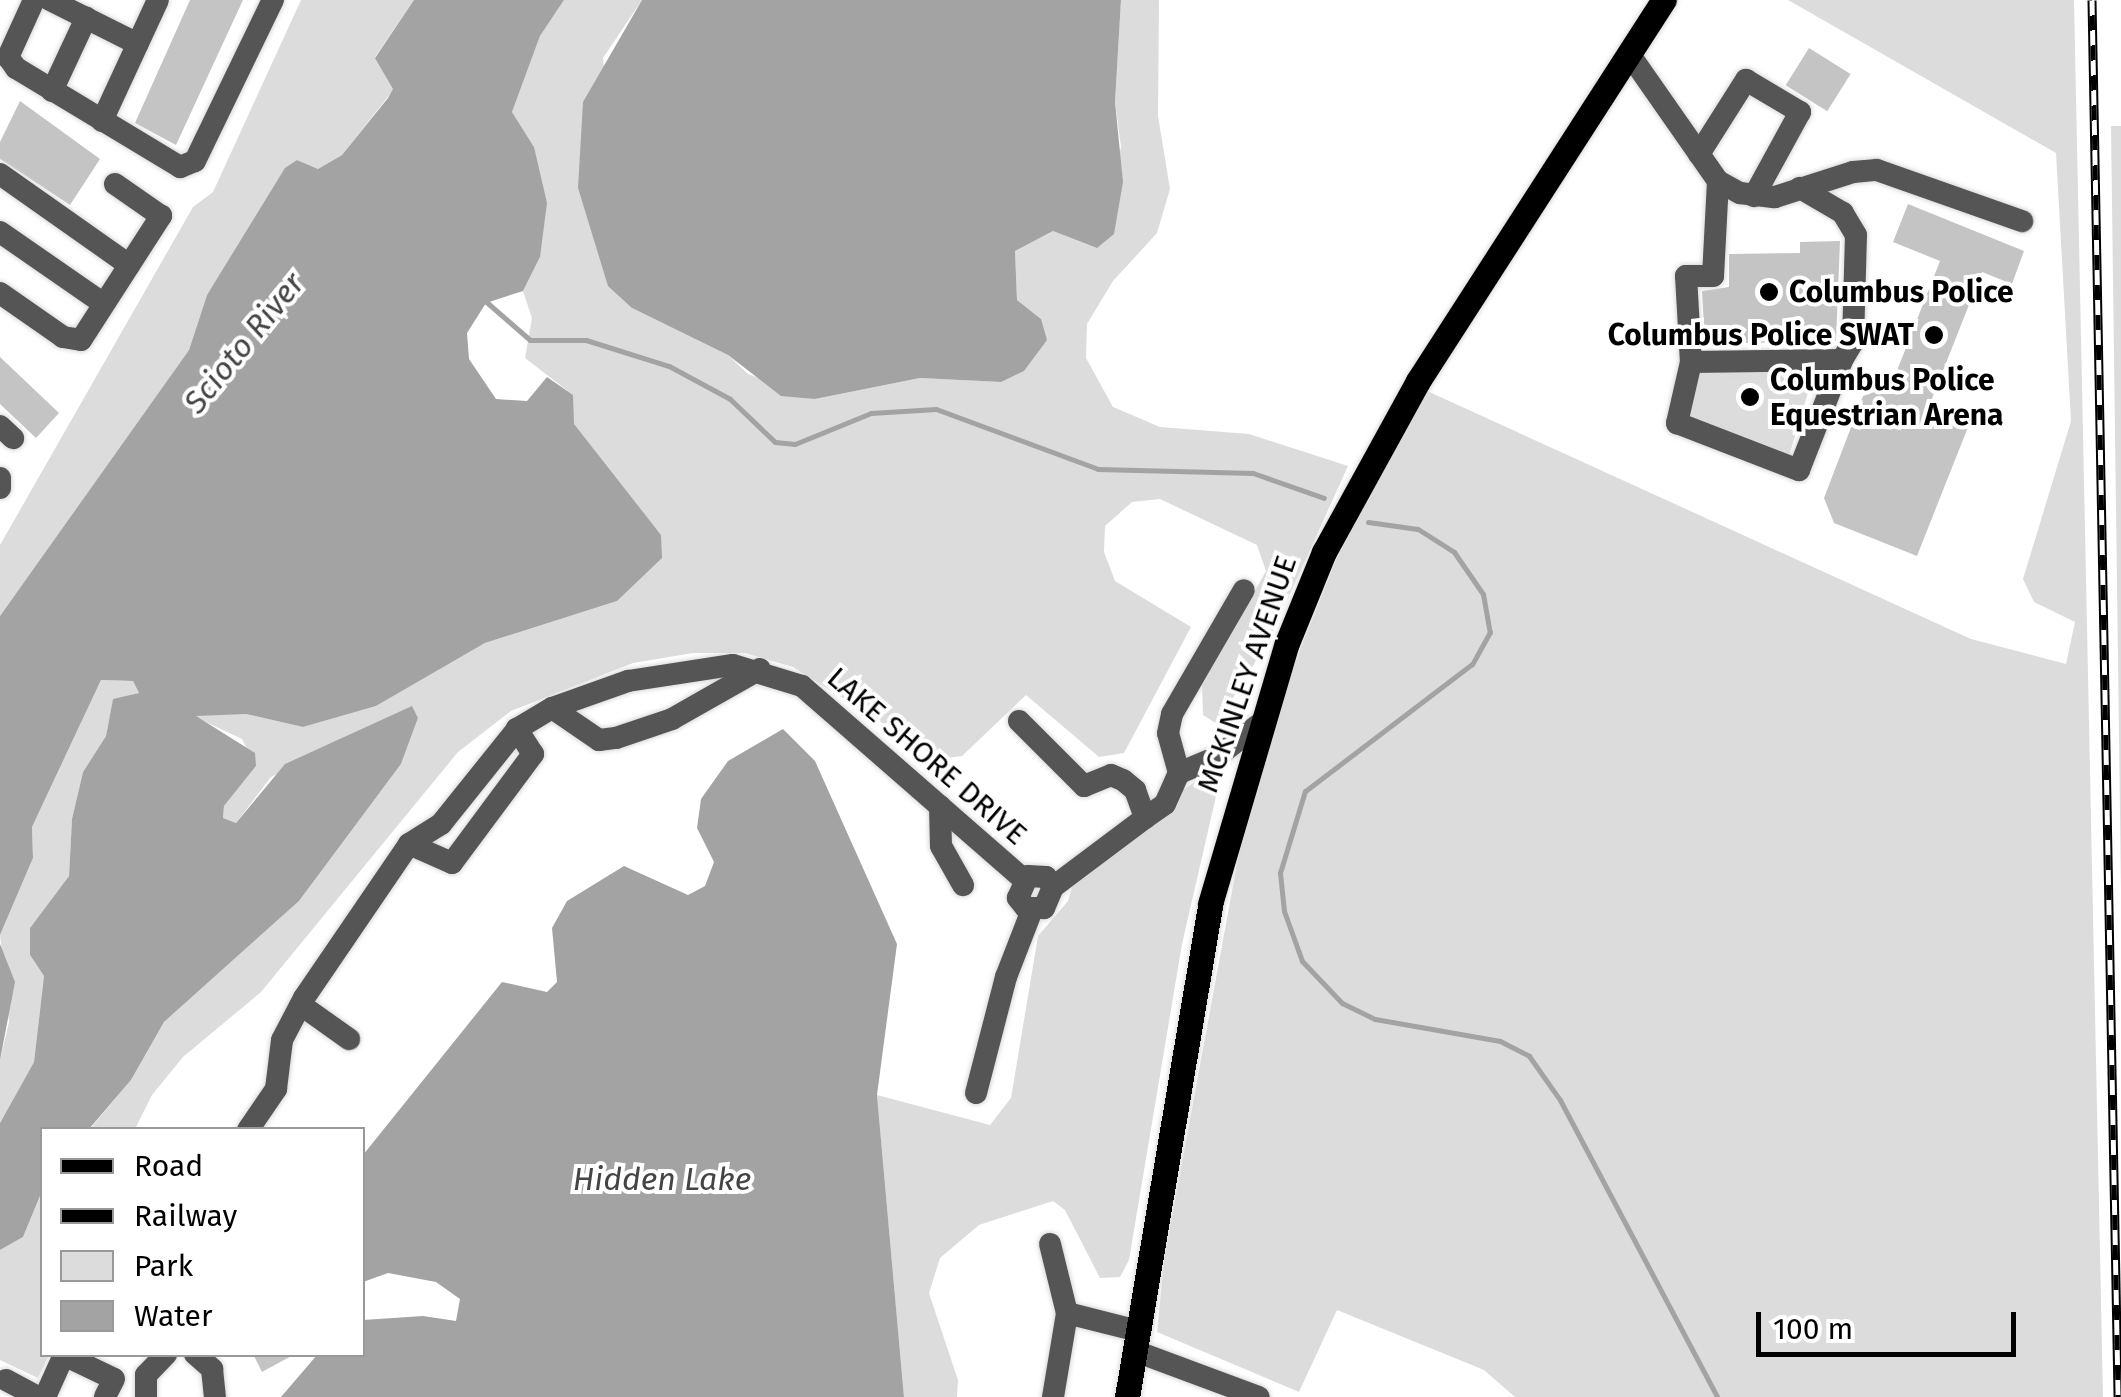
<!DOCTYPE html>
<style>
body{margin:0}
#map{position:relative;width:2121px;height:1397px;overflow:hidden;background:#fff;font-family:"Fira Sans",sans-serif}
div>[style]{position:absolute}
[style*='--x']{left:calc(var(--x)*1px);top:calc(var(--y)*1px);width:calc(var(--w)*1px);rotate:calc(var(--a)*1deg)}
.green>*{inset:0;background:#dcdcdc}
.water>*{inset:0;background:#a3a3a3}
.stream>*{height:5px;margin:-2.5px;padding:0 2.5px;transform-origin:2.5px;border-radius:2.5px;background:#a3a3a3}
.building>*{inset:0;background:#c4c4c4;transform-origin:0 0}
.roads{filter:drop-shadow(0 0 2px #dbdbdb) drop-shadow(0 0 2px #dbdbdb)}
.minor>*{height:22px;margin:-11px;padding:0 11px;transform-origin:11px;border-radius:11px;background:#555}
.major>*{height:25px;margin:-12.5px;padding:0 12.5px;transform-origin:12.5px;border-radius:12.5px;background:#000}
.rail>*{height:9px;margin-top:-4.5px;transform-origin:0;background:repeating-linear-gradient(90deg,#fff 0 15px,#000 0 30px);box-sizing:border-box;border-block:2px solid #000}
.dots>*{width:28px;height:28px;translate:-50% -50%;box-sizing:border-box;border:5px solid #fff;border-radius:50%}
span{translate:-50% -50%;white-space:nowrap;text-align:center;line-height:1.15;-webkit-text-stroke:8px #fff;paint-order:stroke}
.poi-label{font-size:30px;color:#000;font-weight:700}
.left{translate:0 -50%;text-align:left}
.right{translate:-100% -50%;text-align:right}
.street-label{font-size:30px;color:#000}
.water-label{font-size:32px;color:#444;font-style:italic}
.legend{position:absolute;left:40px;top:1127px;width:325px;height:230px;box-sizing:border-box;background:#fff;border:2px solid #999;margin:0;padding:12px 18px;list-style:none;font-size:30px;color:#000}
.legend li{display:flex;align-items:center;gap:20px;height:50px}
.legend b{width:50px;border:2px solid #999}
.scale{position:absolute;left:1756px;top:1312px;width:260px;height:45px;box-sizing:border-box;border:5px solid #000;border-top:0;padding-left:12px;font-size:30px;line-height:35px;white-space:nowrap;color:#000;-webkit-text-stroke:8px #fff;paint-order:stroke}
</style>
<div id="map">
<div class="green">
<div style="clip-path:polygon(301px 0,414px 0,375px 57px,394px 89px,342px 155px,318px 169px,297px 160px,207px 295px,189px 350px,0 616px,0 545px,193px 207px,213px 192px)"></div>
<div style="clip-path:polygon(564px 0,642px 0,603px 58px,632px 308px,728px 355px,748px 374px,815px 399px,920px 378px,1001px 382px,1041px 319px,1017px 300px,1015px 251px,1053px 231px,1097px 248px,1121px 147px,1115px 102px,1121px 0,1159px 0,1158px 116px,1170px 189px,1157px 233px,1113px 281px,1087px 324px,1086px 358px,1113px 407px,1160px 427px,1249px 434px,1348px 466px,1270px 638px,1217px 724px,1203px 715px,1202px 685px,1266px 571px,1257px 545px,1160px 499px,1132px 502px,1105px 526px,1104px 552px,1115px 581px,1191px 627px,1124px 753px,1099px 757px,1026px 695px,962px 756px,940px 759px,793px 667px,745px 653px,693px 653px,633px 663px,511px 711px,458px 752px,261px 992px,183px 1057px,152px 1095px,135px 1129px,89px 1130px,131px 1080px,164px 1022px,299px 901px,401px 764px,418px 718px,412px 707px,271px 777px,236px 823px,223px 818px,224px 806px,256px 766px,242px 739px,195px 717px,207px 711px,246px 714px,303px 727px,376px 706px,485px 643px,617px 601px,661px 535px,591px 452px,573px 424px,573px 395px,525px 358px,532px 318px,523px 291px,540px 257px,534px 147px,512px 112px,540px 36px)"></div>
<div style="clip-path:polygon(1788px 0,2074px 0,2103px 1397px,1515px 1397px,1484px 1370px,1337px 1310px,1299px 1392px,1157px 1332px,1164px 1261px,1241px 842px,1291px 673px,1337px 558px,1425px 390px,1971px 639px,2066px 664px,2075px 622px,2034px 602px,2023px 579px,2071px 421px,2056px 153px)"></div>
<div style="clip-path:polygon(2111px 126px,2121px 126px,2121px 890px)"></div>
<div style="clip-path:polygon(1697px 372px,1814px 373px,1789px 456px,1689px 421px)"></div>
<div style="clip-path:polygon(101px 680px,133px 681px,139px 693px,113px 700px,106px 736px,83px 772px,72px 819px,69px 876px,30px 928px,30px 955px,44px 976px,34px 1062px,0 1123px,0 1060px,9px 1022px,0 935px,33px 858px,32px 827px)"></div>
<div style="clip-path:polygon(1210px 770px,1220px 779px,1182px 944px,1129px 1260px,1120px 1277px,1100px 1278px,1065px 1210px,1053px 1201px,979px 1225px,940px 1258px,929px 1293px,958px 1380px,957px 1397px,904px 1397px,877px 1095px,990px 1125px,1011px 1098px,1038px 936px,1068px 901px,1077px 871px)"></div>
<div style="clip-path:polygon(42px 1191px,42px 1354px,49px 1355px,38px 1378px,0 1360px,0 1250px,23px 1237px)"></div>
</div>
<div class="water">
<div style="clip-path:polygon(414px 0,564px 0,540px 36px,512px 112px,534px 147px,547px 203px,540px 257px,523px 291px,486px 303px,467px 333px,469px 359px,496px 399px,527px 401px,547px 377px,573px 395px,574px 424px,661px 535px,662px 558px,617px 601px,485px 643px,376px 706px,303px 727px,246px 714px,196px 716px,255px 753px,256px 766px,224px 806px,223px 818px,236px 823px,285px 764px,412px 706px,418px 718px,401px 764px,299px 901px,164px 1022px,131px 1080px,89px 1129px,42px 1130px,42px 1191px,23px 1237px,0 1250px,0 1123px,34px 1062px,44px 976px,30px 955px,30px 928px,69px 876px,72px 819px,83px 772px,106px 736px,113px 699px,139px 693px,133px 681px,101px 680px,32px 827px,33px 858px,0 935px,0 616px,189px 350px,207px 295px,285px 168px,297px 160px,318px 169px,342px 155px,388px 98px,393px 89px,375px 58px)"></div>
<div style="clip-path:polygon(642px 0,1121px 0,1115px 102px,1123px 182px,1114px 234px,1097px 248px,1053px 231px,1015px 251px,1017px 300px,1041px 319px,1047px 340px,1024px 371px,1001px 382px,920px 378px,815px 399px,781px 396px,728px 355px,632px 308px,608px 286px,578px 188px,583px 102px)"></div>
<div style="clip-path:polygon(783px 729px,815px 761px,897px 944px,877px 1095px,904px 1397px,281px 1397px,317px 1355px,362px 1354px,363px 1320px,423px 1316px,456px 1321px,460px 1299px,436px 1282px,388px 1273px,363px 1282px,363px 1155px,502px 982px,547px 992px,557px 982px,552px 928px,567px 901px,624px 866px,688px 895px,705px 886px,714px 862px,697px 828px,701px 799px,728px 761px)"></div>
<div style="clip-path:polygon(0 944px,15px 982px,0 1060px)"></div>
</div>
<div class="stream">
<div style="--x:483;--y:299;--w:62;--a:41.1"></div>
<div style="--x:530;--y:340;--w:56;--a:0"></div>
<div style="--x:586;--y:340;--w:87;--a:17.4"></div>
<div style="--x:669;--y:366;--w:69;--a:28.4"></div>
<div style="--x:730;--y:399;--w:62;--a:43.7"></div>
<div style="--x:775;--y:442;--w:20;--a:6"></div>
<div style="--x:795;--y:444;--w:82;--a:-22.2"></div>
<div style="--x:871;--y:413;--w:65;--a:-3.5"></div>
<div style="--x:936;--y:409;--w:173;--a:20.3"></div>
<div style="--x:1098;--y:469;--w:155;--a:1.5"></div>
<div style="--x:1253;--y:473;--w:75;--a:19.4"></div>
<div style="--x:1368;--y:522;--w:50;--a:8"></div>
<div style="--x:1418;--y:529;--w:43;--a:32.6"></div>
<div style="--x:1454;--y:552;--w:51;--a:55.4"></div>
<div style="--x:1483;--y:594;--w:39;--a:80"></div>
<div style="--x:1490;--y:632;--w:37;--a:119"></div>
<div style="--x:1472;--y:664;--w:210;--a:142.7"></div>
<div style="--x:1305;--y:791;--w:86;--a:107"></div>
<div style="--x:1280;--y:873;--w:38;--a:84"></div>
<div style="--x:1284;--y:911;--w:53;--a:70.2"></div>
<div style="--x:1302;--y:961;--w:58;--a:46.4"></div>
<div style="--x:1342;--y:1003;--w:37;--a:26"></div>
<div style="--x:1375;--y:1019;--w:127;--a:10"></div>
<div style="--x:1500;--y:1041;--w:33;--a:27"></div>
<div style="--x:1529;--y:1056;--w:54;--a:54.8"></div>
<div style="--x:1560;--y:1100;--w:336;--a:62.1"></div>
</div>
<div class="building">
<div style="clip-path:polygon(190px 0,243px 0,176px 145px,135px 123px)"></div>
<div style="left:1809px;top:48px;width:49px;height:44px;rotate:32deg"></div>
<div style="clip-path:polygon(20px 101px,100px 159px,70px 205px,0 159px,0 142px)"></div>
<div style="clip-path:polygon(1908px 204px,2024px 251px,2012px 284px,1982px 272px,1931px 401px,1972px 417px,1917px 556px,1834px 523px,1824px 498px,1863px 396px,1891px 386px,1940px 261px,1893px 242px)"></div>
<div style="clip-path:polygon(1840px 241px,1836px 341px,1705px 344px,1702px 291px,1729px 287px,1729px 254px,1800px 253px,1800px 242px)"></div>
<div style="clip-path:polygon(0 357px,59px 413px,36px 438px,0 404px)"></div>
<div style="clip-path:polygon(253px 1354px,295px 1354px,262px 1372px)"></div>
</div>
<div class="roads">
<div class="minor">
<div style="--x:34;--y:0;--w:63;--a:114.5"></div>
<div style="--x:8;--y:57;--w:14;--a:54"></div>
<div style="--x:16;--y:68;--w:192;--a:31.1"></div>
<div style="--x:180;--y:167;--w:16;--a:-22"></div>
<div style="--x:195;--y:161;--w:179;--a:-64.2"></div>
<div style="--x:50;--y:0;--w:98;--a:26.6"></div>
<div style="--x:1630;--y:55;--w:154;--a:55.1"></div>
<div style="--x:1718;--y:181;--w:25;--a:29"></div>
<div style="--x:1740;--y:193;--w:35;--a:7"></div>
<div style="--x:1775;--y:197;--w:82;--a:-17.8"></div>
<div style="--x:1853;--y:172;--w:24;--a:-5"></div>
<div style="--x:1877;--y:170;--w:154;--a:19.4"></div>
<div style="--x:52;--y:91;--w:81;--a:-65"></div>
<div style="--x:102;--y:121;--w:133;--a:-65.2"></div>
<div style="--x:1699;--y:154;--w:88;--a:-57.6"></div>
<div style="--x:1746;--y:80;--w:63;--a:30.7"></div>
<div style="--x:1800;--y:112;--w:96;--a:118.7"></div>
<div style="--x:0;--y:174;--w:158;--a:35.2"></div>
<div style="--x:1718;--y:181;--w:95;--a:93"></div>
<div style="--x:1713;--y:276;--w:27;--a:180"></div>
<div style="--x:1686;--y:276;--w:86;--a:86.7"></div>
<div style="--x:1691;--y:362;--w:151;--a:-0.8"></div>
<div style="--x:1842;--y:360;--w:21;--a:-59"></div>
<div style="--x:1853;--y:342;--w:107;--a:-88.4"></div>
<div style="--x:1856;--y:235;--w:26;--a:-121"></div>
<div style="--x:1843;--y:213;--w:50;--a:-149.8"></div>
<div style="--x:0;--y:232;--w:126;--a:34.7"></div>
<div style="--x:0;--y:293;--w:77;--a:34.9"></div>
<div style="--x:63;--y:337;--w:18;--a:9"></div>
<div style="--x:81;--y:340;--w:148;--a:-57.2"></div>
<div style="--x:161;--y:216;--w:56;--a:-145.2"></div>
<div style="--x:1691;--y:362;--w:63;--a:102.9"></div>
<div style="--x:1677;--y:423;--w:131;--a:21.1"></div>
<div style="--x:1799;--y:470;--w:118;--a:-68.6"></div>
<div style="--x:0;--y:426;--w:18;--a:43"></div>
<div style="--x:0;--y:478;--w:10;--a:90"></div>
<div style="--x:552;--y:708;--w:57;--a:34.2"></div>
<div style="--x:599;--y:740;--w:17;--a:-7"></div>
<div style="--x:616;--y:738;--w:59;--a:-18.7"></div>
<div style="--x:672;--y:719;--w:101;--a:-29.6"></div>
<div style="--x:1019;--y:721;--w:92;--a:45"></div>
<div style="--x:1084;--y:786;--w:29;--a:-22"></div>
<div style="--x:1111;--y:775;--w:13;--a:23"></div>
<div style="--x:1123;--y:780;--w:16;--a:40"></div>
<div style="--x:1135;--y:790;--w:30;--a:70"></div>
<div style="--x:1145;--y:818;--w:115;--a:143.1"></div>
<div style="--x:1053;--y:887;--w:23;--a:113"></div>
<div style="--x:1044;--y:908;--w:18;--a:180"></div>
<div style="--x:1026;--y:908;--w:13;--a:-129"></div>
<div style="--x:1018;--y:898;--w:24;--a:-66"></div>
<div style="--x:1028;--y:876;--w:18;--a:3"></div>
<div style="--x:1046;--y:877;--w:12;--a:55"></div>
<div style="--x:1179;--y:773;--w:41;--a:-105.4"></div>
<div style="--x:1168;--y:733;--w:19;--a:-78"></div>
<div style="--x:1172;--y:714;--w:143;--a:-59.9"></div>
<div style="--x:940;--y:806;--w:40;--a:88.6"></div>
<div style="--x:941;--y:846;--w:45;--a:60.6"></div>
<div style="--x:1145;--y:818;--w:24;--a:-35"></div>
<div style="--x:1165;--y:804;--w:34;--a:-66"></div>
<div style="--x:1179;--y:773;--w:39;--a:-23"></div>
<div style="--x:1215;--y:758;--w:54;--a:-37.5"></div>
<div style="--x:409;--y:844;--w:47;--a:23.8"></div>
<div style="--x:452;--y:863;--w:136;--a:-53.4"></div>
<div style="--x:533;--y:754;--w:30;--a:-123"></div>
<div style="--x:301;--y:1005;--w:59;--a:35.3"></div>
<div style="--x:976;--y:1093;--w:120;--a:-75.5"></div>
<div style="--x:1006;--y:977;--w:72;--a:-68.8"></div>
<div style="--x:248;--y:1130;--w:50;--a:-55.7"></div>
<div style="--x:276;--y:1089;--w:49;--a:-83"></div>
<div style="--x:282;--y:1040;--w:47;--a:-62.4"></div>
<div style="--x:304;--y:998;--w:186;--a:-55.7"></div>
<div style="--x:409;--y:844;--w:38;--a:-32"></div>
<div style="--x:441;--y:824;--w:122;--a:-51.3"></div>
<div style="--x:517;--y:729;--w:41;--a:-31"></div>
<div style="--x:552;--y:708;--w:81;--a:-19.6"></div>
<div style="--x:628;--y:681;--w:106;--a:-8.7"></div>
<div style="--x:733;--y:665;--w:72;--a:16.9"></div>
<div style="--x:802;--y:686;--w:293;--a:41.1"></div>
<div style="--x:1050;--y:1244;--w:71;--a:76.2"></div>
<div style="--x:1135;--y:1351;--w:132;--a:20.4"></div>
<div style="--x:195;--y:1354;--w:23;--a:41"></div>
<div style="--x:212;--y:1369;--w:28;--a:84"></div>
<div style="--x:6;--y:1380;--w:36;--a:28"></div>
<div style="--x:45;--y:1397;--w:46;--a:-65.7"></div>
<div style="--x:64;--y:1355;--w:55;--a:25.6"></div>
<div style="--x:114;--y:1379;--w:20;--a:117"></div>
<div style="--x:146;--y:1397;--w:22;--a:-90"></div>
<div style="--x:146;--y:1375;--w:29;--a:-46"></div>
<div style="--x:1053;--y:1397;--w:85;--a:-80.5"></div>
<div style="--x:1067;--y:1313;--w:73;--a:14.2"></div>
</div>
<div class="major">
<div style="--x:1127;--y:1397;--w:500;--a:-80.4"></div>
<div style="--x:1210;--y:904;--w:272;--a:-73.6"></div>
<div style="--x:1287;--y:643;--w:98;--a:-67.9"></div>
<div style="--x:1324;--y:552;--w:195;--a:-61.2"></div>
<div style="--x:1418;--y:381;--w:454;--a:-57.2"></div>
</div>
</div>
<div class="rail">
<div style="--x:2092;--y:0;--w:1397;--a:88.93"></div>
</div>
<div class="dots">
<div style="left:1769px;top:292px;background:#000"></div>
<div style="left:1934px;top:335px;background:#000"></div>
<div style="left:1750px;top:397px;background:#000"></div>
</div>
<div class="poi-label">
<span class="left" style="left:1789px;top:292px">Columbus Police</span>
<span class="right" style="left:1914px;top:335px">Columbus Police SWAT</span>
<span class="left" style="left:1770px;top:397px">Columbus Police<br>Equestrian Arena</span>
</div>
<div class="street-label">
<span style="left:1247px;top:674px;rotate:-71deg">MCKINLEY AVENUE</span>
<span style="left:927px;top:756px;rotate:41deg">LAKE SHORE DRIVE</span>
</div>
<div class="water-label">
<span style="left:244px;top:343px;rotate:-51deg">Scioto River</span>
<span style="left:662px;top:1179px">Hidden Lake</span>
</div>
<ul class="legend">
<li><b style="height:12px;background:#000"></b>Road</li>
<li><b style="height:12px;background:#000"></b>Railway</li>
<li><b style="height:28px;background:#dcdcdc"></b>Park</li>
<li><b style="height:28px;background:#a3a3a3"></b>Water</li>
</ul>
<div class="scale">100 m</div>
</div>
